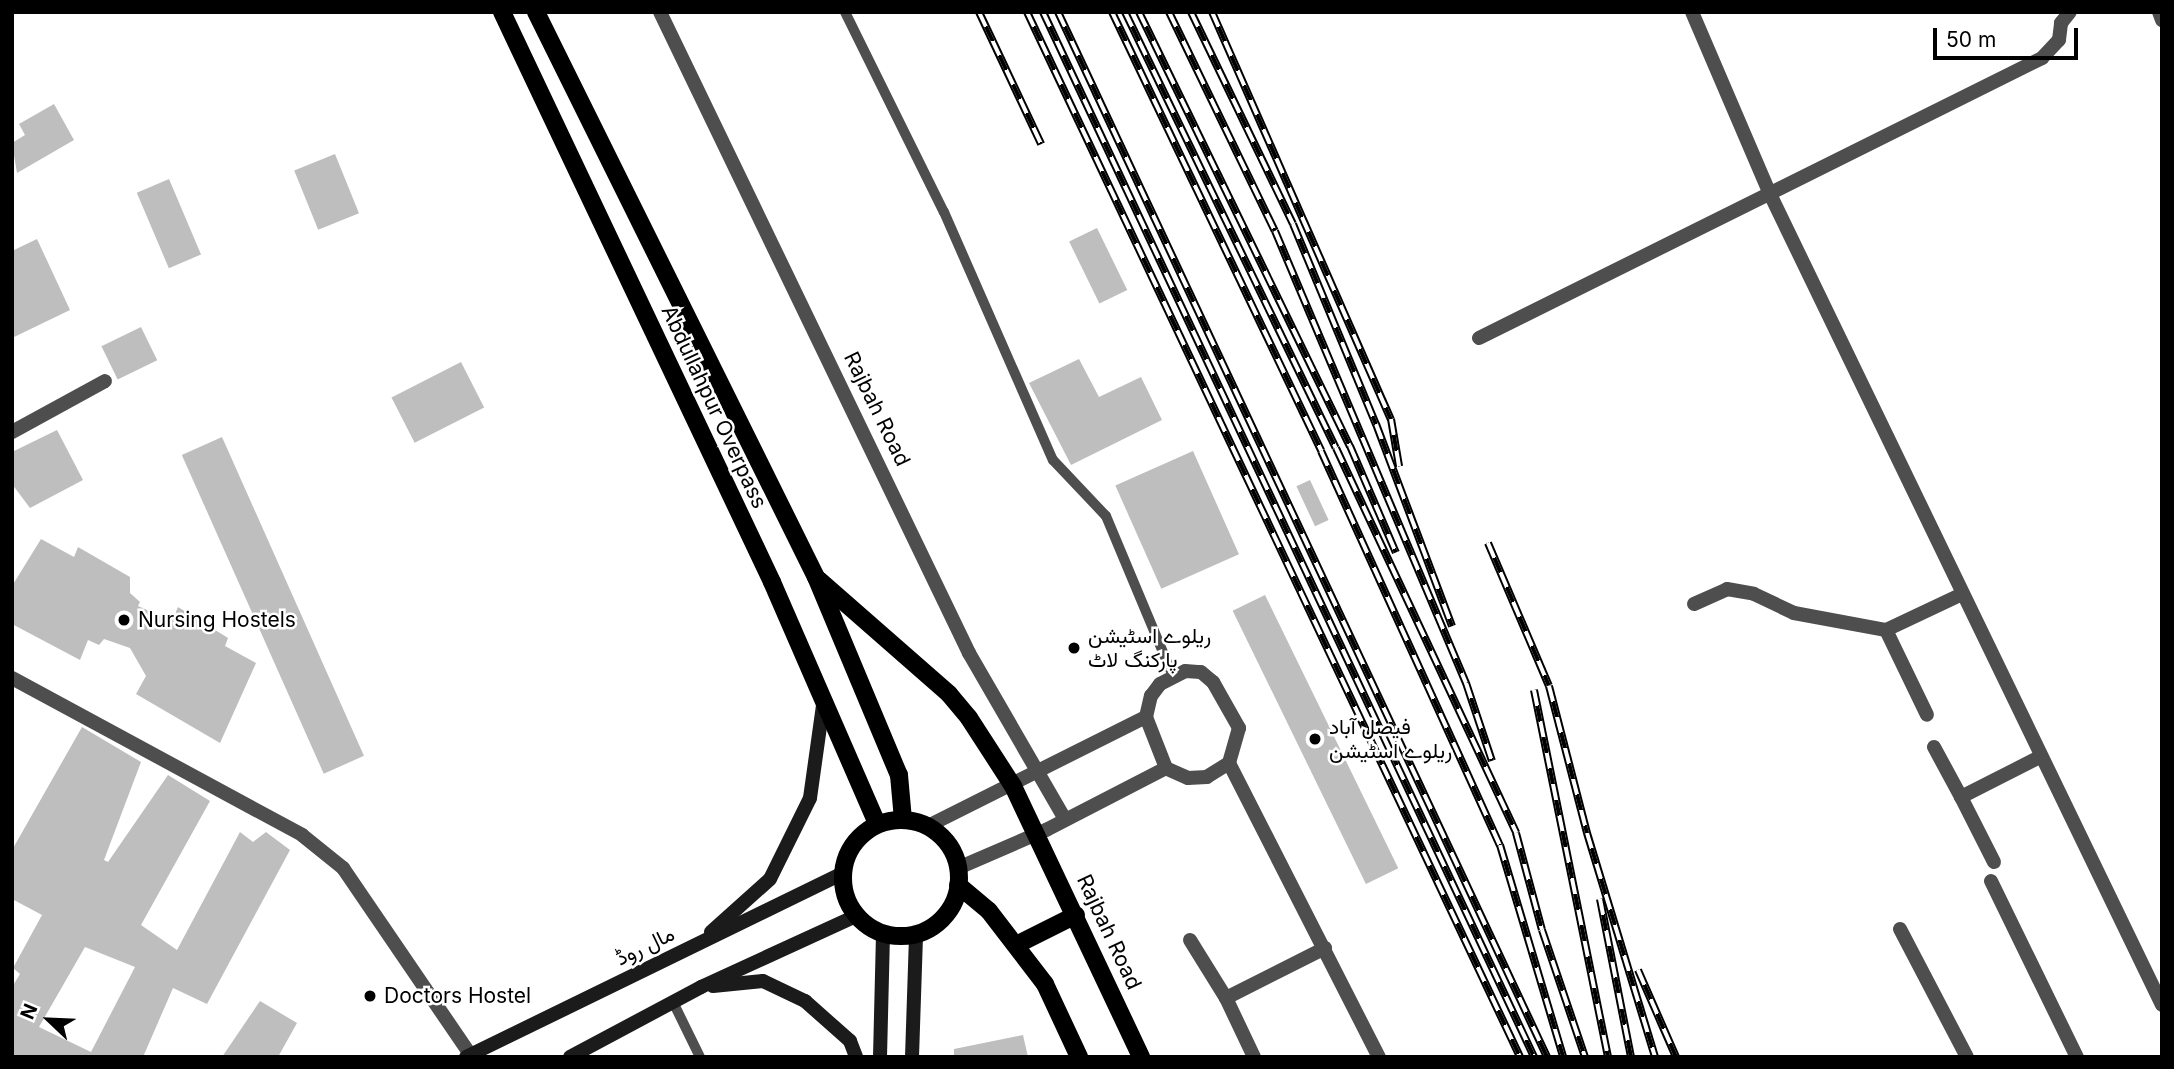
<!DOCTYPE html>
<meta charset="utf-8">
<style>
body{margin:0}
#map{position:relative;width:2174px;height:1069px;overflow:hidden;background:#fff;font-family:Inter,Vazirmatn,sans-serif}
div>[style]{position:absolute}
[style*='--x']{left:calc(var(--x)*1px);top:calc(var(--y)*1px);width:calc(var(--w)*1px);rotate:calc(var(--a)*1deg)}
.building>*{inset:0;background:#bebebe;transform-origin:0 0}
.lane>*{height:10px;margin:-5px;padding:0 5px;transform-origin:5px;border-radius:5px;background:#4e4e4e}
.street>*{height:14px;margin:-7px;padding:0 7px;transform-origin:7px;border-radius:7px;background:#4e4e4e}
.secondary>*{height:14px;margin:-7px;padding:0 7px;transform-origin:7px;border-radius:7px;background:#1b1b1b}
.primary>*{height:18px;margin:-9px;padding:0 9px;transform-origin:9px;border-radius:9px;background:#000}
.primary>.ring{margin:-9px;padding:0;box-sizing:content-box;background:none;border:18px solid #000;border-radius:50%}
.rail>*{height:8px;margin-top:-4px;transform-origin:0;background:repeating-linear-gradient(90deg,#fff 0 16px,#000 0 32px);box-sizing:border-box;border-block:2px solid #000}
.dots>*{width:19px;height:19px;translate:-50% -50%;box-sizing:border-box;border:4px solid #fff;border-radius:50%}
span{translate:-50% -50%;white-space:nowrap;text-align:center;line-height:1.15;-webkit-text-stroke:5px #fff;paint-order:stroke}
.street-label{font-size:21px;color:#000}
.poi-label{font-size:21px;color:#000}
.left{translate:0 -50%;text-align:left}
.frame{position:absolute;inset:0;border:14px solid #000;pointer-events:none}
.north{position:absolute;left:14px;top:985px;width:70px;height:70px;-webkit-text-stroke:5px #fff;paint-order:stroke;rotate:293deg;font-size:19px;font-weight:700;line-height:28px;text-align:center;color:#000}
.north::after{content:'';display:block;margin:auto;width:24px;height:32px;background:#000;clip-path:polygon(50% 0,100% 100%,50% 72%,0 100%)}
.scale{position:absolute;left:1933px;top:28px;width:145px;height:32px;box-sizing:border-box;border:4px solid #000;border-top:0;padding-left:9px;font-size:21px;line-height:24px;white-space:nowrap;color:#000;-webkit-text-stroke:5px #fff;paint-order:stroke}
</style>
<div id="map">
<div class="building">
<div style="clip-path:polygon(54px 104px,74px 140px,17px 173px,12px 143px,25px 135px,19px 124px)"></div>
<div style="left:335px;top:154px;width:64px;height:44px;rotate:68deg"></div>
<div style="left:169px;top:179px;width:82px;height:35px;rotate:67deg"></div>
<div style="left:1097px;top:228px;width:69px;height:31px;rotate:64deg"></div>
<div style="clip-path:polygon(37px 239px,70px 310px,12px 338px,12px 251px)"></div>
<div style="left:141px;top:327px;width:37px;height:44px;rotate:64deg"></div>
<div style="clip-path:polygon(1079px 359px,1099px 397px,1141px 377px,1162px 420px,1071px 465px,1029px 383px)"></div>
<div style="left:461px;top:362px;width:51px;height:78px;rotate:63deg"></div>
<div style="clip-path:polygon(57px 430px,83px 480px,30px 508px,12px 484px,12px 452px)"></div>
<div style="left:222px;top:437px;width:349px;height:44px;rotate:66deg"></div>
<div style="left:1193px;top:451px;width:113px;height:85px;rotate:66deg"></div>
<div style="left:1310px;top:480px;width:44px;height:15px;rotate:65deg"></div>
<div style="clip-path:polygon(41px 539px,74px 557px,78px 547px,130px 577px,130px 593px,140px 602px,138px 606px,172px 621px,178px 607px,228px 638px,225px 646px,256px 663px,220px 743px,136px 694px,146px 676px,130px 648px,104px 639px,99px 645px,88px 640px,80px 660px,12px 624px,12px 586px)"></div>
<div style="left:1265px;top:595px;width:304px;height:36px;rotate:64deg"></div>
<div style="clip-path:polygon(evenodd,82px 727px,141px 762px,104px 860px,108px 862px,168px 775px,210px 801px,141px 925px,177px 950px,240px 832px,253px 842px,266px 832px,290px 850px,207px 1004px,173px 988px,143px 1057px,12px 1057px,12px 987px,20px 974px,13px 968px,42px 915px,12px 899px,12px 850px,82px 727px,85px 947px,135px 967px,91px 1052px,39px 1027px,85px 947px)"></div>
<div style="clip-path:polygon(260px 1001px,297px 1023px,278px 1057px,222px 1057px)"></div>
<div style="clip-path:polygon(1023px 1035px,1028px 1057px,954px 1057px,954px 1049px)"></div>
</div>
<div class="lane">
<div style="--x:845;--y:12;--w:223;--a:63.7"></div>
<div style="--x:944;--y:212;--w:271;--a:66.3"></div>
<div style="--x:1053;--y:460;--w:77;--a:46.6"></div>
<div style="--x:1106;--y:516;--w:171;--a:67.3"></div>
<div style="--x:674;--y:1004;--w:59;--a:63.9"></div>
</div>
<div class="street">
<div style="--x:660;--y:12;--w:712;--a:64.26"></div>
<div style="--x:969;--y:653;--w:192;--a:60"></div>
<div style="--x:1692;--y:12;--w:196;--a:66.8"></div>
<div style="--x:1769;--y:192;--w:903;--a:64.2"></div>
<div style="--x:2159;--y:12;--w:9;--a:69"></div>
<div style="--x:1479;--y:338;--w:629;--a:-26.44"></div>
<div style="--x:2042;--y:58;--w:25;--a:-47"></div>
<div style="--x:2059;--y:40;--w:17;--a:-83"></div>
<div style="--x:2061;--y:23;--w:14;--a:-51"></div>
<div style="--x:12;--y:432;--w:106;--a:-28.7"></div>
<div style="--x:1694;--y:604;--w:36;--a:-24"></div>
<div style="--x:1727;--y:589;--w:27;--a:10"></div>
<div style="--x:1754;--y:594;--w:44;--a:25.4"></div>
<div style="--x:1794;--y:613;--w:94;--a:10.5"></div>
<div style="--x:1886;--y:630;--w:82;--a:-25.3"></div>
<div style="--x:1886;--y:630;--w:94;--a:64.2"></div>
<div style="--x:1185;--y:671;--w:16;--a:4"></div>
<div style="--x:1201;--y:672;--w:16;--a:40"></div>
<div style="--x:1213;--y:682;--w:53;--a:60.5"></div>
<div style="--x:1239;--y:728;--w:36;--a:106"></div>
<div style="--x:1229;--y:763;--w:26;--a:148"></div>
<div style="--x:1207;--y:777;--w:19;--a:177"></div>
<div style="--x:1188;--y:778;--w:24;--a:-156"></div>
<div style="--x:1166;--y:768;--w:55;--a:-111.4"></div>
<div style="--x:1146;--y:717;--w:22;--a:-77"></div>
<div style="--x:1151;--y:696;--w:15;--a:-53"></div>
<div style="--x:1160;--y:684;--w:28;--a:-27"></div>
<div style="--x:12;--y:678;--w:330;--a:28.4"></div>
<div style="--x:302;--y:835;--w:53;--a:38.8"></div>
<div style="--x:343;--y:868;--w:229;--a:55.7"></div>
<div style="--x:1934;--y:747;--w:57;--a:61.6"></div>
<div style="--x:1229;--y:763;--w:330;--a:63"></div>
<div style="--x:928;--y:826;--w:244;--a:-26.6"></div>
<div style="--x:1994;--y:862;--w:73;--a:-116.9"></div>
<div style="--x:1961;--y:797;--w:89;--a:-26.9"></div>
<div style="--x:958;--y:868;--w:96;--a:-23.4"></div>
<div style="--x:1046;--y:830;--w:135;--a:-27.3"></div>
<div style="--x:1991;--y:881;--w:196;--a:64"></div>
<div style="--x:1900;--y:929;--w:144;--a:62.4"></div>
<div style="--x:1190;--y:940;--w:68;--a:58.2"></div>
<div style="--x:1254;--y:1057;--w:65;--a:-115.4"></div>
<div style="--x:1226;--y:998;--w:111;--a:-26.8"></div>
</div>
<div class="secondary">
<div style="--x:711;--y:932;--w:79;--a:-41.9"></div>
<div style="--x:770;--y:879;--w:90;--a:-63.7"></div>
<div style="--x:810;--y:798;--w:100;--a:-82"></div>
<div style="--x:713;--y:986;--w:50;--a:-5.7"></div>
<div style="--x:763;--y:981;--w:47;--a:25.5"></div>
<div style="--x:805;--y:1001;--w:60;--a:41.6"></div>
<div style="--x:850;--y:1041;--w:17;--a:69"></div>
<div style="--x:466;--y:1057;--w:420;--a:-26"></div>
<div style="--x:570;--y:1057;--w:149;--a:-28.1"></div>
<div style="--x:701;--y:987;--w:170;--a:-24.6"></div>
<div style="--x:880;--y:1057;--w:123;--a:-88.6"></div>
<div style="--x:912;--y:1057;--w:123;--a:-88.1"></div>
</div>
<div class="primary">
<div style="--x:502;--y:12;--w:631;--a:64.65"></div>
<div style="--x:772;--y:582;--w:264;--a:66.5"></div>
<div style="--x:536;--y:12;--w:631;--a:63.64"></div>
<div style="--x:816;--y:577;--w:215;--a:67.3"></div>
<div style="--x:899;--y:775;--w:45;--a:84.9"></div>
<div style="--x:819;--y:580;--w:173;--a:41.2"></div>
<div style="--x:949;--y:694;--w:31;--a:50"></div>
<div style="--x:969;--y:718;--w:81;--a:57.1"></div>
<div style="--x:1013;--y:786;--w:300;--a:64.7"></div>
<div class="ring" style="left:843px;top:820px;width:98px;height:98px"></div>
<div style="--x:958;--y:885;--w:40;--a:40"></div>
<div style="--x:989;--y:911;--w:92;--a:52.5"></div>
<div style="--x:1045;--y:984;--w:81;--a:65"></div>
<div style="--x:1016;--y:945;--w:67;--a:-26.6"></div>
</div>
<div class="rail">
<div style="--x:979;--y:12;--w:146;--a:64.8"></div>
<div style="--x:1027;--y:12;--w:1155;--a:64.74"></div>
<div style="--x:1043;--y:12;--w:1155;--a:64.83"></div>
<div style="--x:1058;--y:12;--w:1154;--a:64.92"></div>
<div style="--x:1112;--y:12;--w:486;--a:64.5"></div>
<div style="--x:1321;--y:451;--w:433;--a:65.6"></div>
<div style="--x:1500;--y:845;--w:221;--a:73.4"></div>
<div style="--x:1125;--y:12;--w:484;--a:64.2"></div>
<div style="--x:1336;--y:448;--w:425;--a:64.9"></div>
<div style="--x:1516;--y:833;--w:100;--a:75"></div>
<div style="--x:1542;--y:930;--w:134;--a:71.3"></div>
<div style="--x:1139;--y:12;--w:483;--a:64.1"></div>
<div style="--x:1350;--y:446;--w:116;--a:66.7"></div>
<div style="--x:1169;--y:12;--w:243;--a:64.2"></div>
<div style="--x:1275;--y:231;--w:491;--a:67.1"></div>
<div style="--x:1466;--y:683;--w:82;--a:71.6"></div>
<div style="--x:1191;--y:12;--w:235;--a:64.3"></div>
<div style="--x:1293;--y:224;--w:217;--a:67.5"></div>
<div style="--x:1376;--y:424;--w:216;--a:69.4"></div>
<div style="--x:1212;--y:12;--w:445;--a:66.3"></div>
<div style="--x:1391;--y:419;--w:48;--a:80.3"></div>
<div style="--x:1488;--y:543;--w:155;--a:66.9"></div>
<div style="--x:1549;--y:686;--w:152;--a:75.5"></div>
<div style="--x:1587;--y:833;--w:234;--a:73.1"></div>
<div style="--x:1534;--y:690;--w:374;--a:78.6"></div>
<div style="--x:1600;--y:899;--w:161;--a:78.9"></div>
<div style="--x:1638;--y:970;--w:95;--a:66.4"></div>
</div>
<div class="dots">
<div style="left:124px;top:620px;background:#000"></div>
<div style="left:1074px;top:648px;background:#000"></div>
<div style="left:1315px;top:739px;background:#000"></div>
<div style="left:370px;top:996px;background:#000"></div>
</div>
<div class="street-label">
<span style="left:714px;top:407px;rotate:65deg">Abdullahpur Overpass</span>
<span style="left:877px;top:409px;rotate:64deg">Rajbah Road</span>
<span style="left:1109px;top:932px;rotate:65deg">Rajbah Road</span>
<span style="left:645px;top:946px;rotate:-26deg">مال روڈ</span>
</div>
<div class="poi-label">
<span class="left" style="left:138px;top:620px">Nursing Hostels</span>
<span class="left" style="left:1088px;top:648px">ریلوے اسٹیشن<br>پارکنگ لاٹ</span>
<span class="left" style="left:1329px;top:739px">فیصل آباد<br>ریلوے اسٹیشن</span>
<span class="left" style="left:384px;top:996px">Doctors Hostel</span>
</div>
<div class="frame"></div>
<div class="north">N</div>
<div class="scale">50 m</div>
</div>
